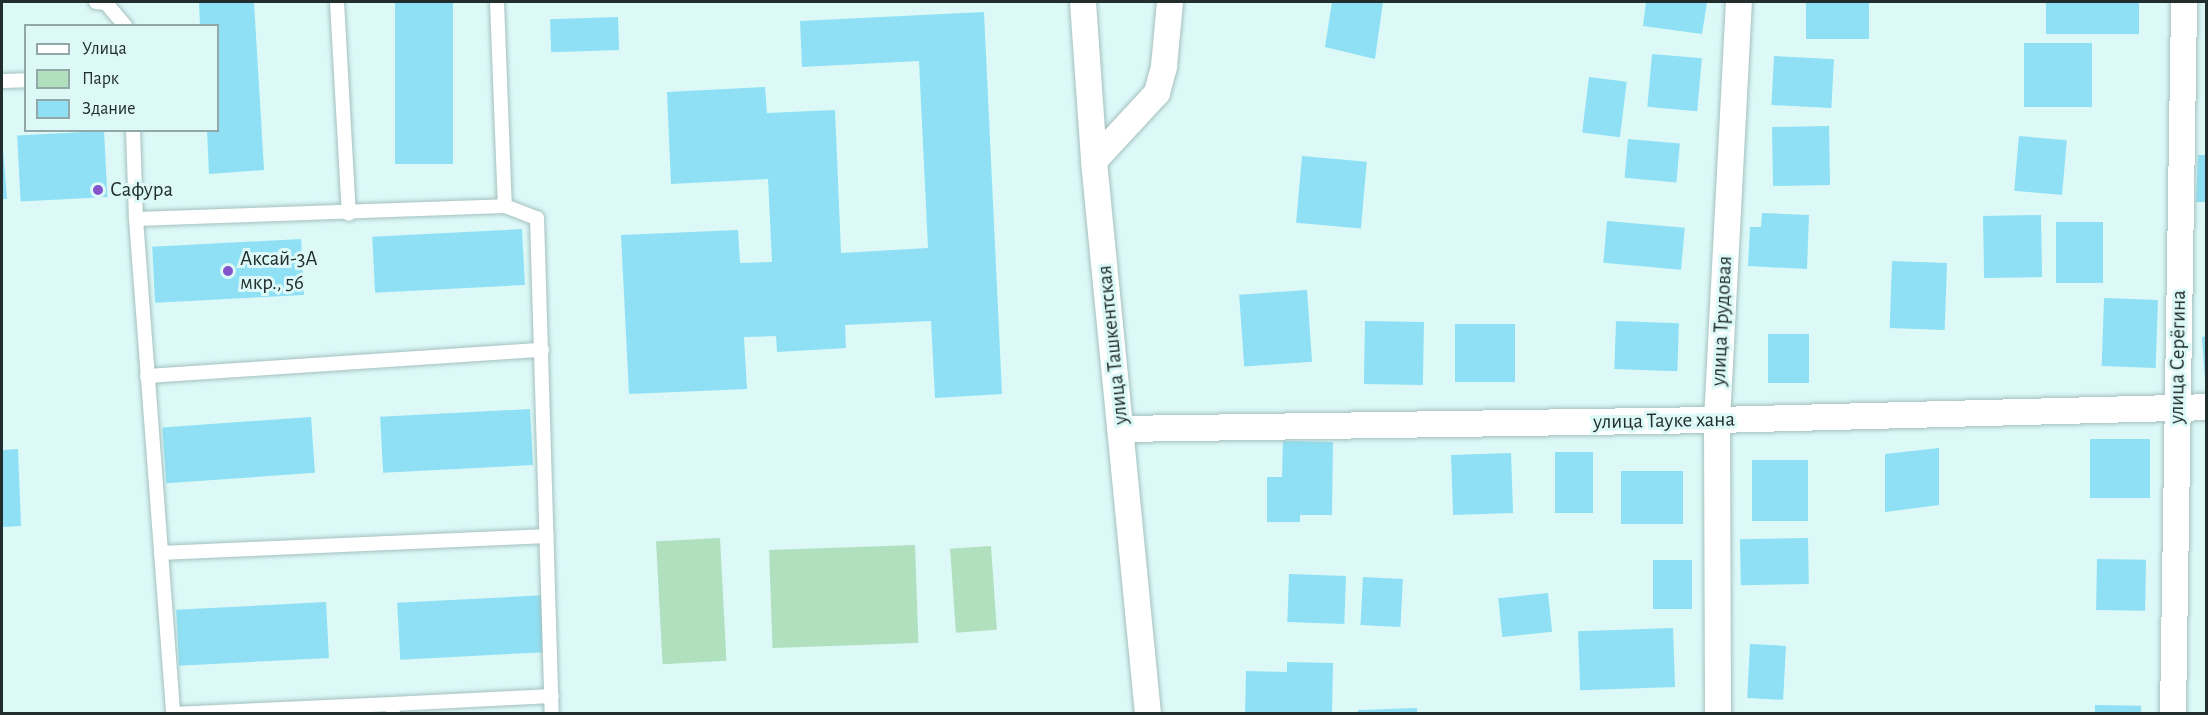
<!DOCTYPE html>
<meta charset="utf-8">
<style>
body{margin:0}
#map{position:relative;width:2208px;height:715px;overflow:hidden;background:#dcf9f8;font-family:"Alegreya Sans",sans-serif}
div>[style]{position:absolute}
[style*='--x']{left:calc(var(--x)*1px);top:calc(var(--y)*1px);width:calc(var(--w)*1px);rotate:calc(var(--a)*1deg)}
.green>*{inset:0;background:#b1e0be;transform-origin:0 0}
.building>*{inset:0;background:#8fe0f4;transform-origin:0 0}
.roads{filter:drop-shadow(0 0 2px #a4c0bf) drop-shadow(0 0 2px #a4c0bf)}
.lane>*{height:14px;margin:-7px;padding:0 7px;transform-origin:7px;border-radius:7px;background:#fff}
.street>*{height:26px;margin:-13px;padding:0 13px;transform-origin:13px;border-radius:13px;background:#fff}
.dots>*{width:16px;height:16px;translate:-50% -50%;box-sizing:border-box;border:3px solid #dcf9f8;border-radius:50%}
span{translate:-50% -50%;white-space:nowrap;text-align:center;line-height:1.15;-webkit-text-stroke:6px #dcf9f8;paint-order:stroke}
.poi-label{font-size:21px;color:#222d2d}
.left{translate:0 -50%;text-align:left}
.street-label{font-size:21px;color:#222d2d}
.frame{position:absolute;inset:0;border:3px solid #222d2d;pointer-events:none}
.legend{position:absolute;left:24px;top:24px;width:195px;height:108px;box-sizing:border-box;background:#dcf9f8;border:2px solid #92a7a7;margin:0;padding:8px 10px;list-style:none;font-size:18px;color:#222d2d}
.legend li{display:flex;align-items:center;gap:12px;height:30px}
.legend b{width:30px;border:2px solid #92a7a7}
</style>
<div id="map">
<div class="green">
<div style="left:720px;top:538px;width:123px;height:64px;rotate:87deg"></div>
<div style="left:915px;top:545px;width:98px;height:146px;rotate:88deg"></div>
<div style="left:991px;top:546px;width:84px;height:41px;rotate:86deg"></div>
</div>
<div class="building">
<div style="clip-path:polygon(199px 2px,254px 2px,264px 170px,209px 174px,207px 130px,218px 130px,218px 26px,200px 26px)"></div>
<div style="left:395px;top:2px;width:58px;height:162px"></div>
<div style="clip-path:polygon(1332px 2px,1383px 2px,1375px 59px,1325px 47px)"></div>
<div style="clip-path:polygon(1646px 2px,1707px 2px,1702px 34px,1643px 26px)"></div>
<div style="left:1806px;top:2px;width:63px;height:37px"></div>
<div style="left:2046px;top:2px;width:93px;height:32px"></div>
<div style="clip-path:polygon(984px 12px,1002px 394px,935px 398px,931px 321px,845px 325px,846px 348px,777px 352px,776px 336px,744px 337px,747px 389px,629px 394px,621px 235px,738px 230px,740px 263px,772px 262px,768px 179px,671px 184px,667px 92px,765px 87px,767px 113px,835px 110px,841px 253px,928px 248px,919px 61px,802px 67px,800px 21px)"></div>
<div style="left:618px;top:17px;width:33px;height:68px;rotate:88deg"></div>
<div style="left:2024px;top:43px;width:68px;height:64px"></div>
<div style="left:1652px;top:54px;width:50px;height:53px;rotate:5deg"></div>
<div style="left:1774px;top:56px;width:60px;height:49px;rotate:3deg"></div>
<div style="left:1589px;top:77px;width:38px;height:56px;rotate:7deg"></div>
<div style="left:1829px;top:126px;width:59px;height:57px;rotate:89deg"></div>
<div style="left:104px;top:131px;width:66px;height:87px;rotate:87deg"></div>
<div style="left:2019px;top:136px;width:48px;height:55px;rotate:5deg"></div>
<div style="clip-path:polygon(2px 138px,7px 199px,2px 199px)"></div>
<div style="left:1628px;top:139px;width:52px;height:39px;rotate:5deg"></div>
<div style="clip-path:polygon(2198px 155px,2206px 155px,2206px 202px,2196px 202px)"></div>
<div style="left:1302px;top:156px;width:65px;height:67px;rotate:5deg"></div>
<div style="clip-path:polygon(1762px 213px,1809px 215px,1807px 269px,1748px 266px,1750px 227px,1761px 227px)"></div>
<div style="left:2041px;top:215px;width:62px;height:58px;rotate:89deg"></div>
<div style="left:1607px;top:221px;width:78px;height:42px;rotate:5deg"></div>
<div style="left:2056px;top:222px;width:47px;height:61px"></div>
<div style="left:522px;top:229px;width:56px;height:150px;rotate:87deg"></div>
<div style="left:301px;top:239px;width:56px;height:149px;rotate:87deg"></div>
<div style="left:1947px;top:263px;width:67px;height:55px;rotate:92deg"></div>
<div style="left:1307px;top:290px;width:72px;height:68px;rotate:86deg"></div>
<div style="left:2158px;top:300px;width:68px;height:54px;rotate:92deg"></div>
<div style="left:1365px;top:321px;width:59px;height:63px;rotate:1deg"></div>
<div style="left:1616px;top:321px;width:63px;height:48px;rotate:2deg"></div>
<div style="left:1455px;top:324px;width:60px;height:58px"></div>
<div style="left:1809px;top:334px;width:49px;height:41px;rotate:90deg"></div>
<div style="clip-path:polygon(2206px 336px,2206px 380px,2205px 380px,2202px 337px)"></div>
<div style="left:530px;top:409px;width:56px;height:150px;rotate:87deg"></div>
<div style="left:311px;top:417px;width:56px;height:149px;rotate:86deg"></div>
<div style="left:2150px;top:439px;width:59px;height:60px;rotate:90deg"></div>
<div style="clip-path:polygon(1283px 441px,1333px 442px,1332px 515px,1300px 515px,1300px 522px,1267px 522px,1267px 477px,1282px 477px)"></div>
<div style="clip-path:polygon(1939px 448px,1939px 505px,1885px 512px,1885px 454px)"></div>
<div style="clip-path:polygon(18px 449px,21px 526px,2px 527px,2px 450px)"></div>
<div style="left:1555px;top:452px;width:38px;height:61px"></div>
<div style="left:1511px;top:453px;width:60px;height:60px;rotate:88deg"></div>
<div style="left:1752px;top:460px;width:56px;height:61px"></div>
<div style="left:1621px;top:471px;width:62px;height:53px"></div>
<div style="left:1808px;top:538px;width:46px;height:68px;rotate:89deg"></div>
<div style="left:2097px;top:559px;width:49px;height:51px;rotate:1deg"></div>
<div style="left:1653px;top:560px;width:39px;height:49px"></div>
<div style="left:1289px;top:574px;width:57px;height:48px;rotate:2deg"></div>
<div style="left:1363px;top:577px;width:40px;height:48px;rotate:3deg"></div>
<div style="left:1548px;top:593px;width:39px;height:50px;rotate:84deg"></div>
<div style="left:547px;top:595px;width:57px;height:150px;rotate:87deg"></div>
<div style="left:326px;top:602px;width:56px;height:150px;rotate:87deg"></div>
<div style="left:1673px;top:628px;width:59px;height:95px;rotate:88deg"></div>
<div style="left:1750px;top:644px;width:36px;height:54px;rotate:3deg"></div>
<div style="clip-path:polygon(1287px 662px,1333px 663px,1332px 714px,1245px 713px,1246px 671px,1287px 672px)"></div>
<div style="left:2095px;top:705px;width:46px;height:9px;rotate:1deg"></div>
<div style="clip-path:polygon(1417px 708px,1417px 714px,1358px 714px,1358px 710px)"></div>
</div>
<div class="roads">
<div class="lane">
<div style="--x:96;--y:2;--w:10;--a:6"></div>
<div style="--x:106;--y:3;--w:30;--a:50"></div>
<div style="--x:337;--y:2;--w:212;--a:86.8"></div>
<div style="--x:497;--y:2;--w:204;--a:87.8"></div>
<div style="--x:505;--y:206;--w:34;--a:21"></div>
<div style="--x:537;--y:218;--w:496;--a:88.3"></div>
<div style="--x:2;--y:81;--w:24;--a:-2"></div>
<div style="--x:133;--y:130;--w:89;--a:88.1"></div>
<div style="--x:136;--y:219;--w:369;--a:-2"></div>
<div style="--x:136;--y:219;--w:494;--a:85.7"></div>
<div style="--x:147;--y:376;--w:396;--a:-3.8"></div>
<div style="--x:161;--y:553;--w:386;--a:-2.5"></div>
<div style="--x:392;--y:704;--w:160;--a:-2.9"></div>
<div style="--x:173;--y:714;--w:219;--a:-2.6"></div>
<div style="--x:392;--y:704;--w:10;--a:84"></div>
</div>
<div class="street">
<div style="--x:1083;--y:2;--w:159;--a:86"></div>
<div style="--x:1121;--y:429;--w:596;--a:-0.87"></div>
<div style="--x:1717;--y:420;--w:489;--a:-1.5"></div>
<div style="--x:1148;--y:714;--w:556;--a:-95.58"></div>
<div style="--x:1094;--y:161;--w:93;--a:-47.2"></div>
<div style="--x:1157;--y:93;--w:28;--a:-75"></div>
<div style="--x:1164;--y:66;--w:64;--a:-84.6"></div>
<div style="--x:1718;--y:714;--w:294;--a:-90.2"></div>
<div style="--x:1717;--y:420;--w:419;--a:-87"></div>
<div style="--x:2173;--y:714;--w:712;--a:-89.11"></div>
</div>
</div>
<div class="dots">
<div style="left:98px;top:190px;background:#8454cd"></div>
<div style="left:228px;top:271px;background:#8454cd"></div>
</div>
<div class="poi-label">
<span class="left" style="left:110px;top:190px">Сафура</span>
<span class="left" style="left:240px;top:271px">Аксай-3А<br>мкр., 56</span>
</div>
<div class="street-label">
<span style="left:1722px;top:321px;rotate:-87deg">улица Трудовая</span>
<span style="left:1113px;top:345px;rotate:-96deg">улица Ташкентская</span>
<span style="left:2178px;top:357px;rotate:-89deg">улица Серёгина</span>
<span style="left:1664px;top:421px;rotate:-1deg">улица Тауке хана</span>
</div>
<div class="frame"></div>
<ul class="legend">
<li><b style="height:8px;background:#fff"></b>Улица</li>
<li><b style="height:16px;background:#b1e0be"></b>Парк</li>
<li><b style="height:16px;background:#8fe0f4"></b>Здание</li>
</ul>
</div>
